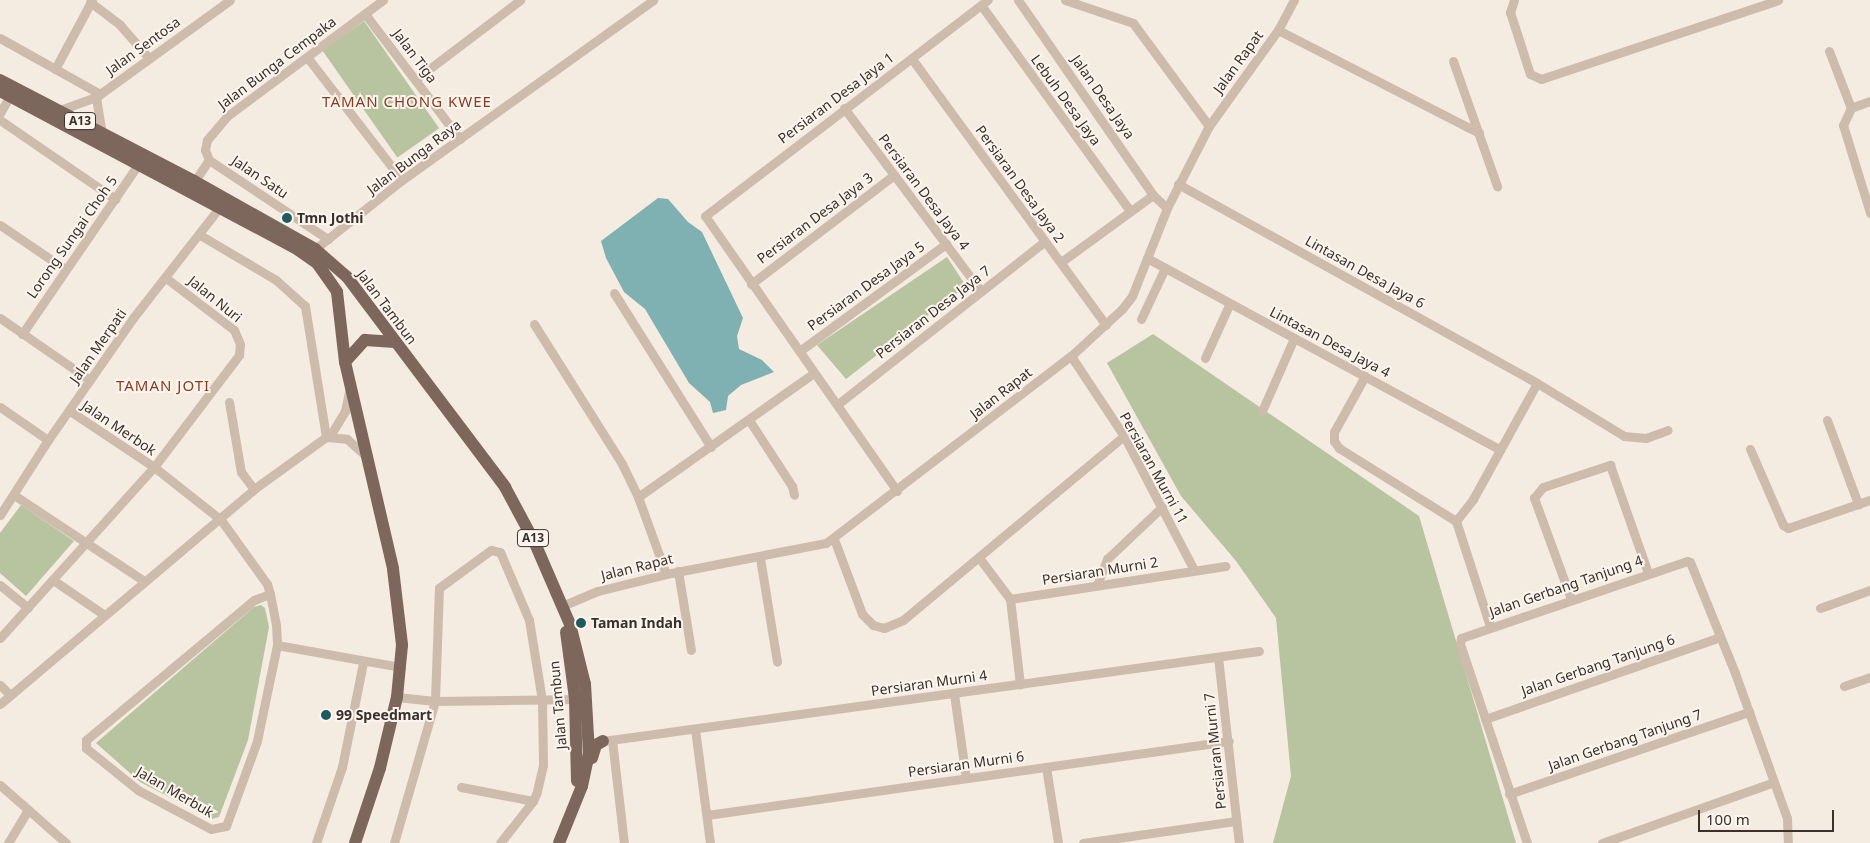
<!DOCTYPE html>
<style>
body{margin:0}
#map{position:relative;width:1870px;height:843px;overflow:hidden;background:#f4ebe1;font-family:"Noto Sans",sans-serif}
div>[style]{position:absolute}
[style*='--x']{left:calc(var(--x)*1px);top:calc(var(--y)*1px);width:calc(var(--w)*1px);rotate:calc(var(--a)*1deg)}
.green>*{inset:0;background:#b8c4a0;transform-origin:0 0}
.water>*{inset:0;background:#7fb0b2}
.minor>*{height:9px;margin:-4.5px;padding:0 4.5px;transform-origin:4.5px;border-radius:4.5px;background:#cdbbac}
.primary>*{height:12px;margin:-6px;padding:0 6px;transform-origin:6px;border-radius:6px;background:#7d675c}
.dots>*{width:14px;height:14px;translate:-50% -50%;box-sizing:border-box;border:2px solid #fbf5ee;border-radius:50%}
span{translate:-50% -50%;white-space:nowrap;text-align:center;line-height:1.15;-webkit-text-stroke:4px #fbf5ee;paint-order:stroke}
.shield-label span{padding:1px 4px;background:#fbf5ee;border:1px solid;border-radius:4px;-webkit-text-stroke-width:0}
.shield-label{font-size:12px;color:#3b302b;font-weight:700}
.street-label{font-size:14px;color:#3b302b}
.poi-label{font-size:14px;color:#3b302b;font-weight:700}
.left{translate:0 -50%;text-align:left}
.neighbourhood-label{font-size:15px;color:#8c3b22;letter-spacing:1px}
.scale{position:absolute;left:1698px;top:810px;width:136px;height:22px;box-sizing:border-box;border:2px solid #3b302b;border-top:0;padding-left:6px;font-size:15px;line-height:18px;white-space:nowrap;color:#3b302b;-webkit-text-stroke:4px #fbf5ee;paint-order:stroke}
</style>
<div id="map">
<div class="green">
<div style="left:364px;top:21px;width:131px;height:51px;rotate:55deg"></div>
<div style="clip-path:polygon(947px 257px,966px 286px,846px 379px,817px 345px)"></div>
<div style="clip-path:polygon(1153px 334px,1419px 516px,1516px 843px,1273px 843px,1291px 776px,1276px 618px,1236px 561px,1181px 496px,1107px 363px)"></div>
<div style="clip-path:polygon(21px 505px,74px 541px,26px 596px,0 573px,0 533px)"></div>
<div style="clip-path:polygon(261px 605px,265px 608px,269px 627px,248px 740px,219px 817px,212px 819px,140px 782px,96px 743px,254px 607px)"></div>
</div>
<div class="water">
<div style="clip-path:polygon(658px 198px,668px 199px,688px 222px,702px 232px,743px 318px,737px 336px,739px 349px,762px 360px,774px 372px,741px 385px,728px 396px,726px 410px,713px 413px,710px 402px,689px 383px,645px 309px,624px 292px,606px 258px,601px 241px)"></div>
</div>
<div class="minor">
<div style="--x:1018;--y:0;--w:237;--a:55.3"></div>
<div style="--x:1153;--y:195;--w:19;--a:43"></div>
<div style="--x:1065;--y:0;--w:72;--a:18.7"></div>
<div style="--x:1133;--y:23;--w:128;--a:53.6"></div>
<div style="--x:1514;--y:0;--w:13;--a:108"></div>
<div style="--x:1510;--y:12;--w:65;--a:72.1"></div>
<div style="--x:1530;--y:74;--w:12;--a:24"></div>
<div style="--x:1541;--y:79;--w:250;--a:-18.4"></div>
<div style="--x:90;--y:2;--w:38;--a:37"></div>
<div style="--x:120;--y:25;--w:43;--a:48.8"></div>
<div style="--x:981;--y:5;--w:254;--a:54.1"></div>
<div style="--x:365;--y:14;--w:157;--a:52.8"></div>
<div style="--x:1278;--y:30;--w:226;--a:27.1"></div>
<div style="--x:0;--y:38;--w:115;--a:29.2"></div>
<div style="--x:1829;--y:51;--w:61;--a:68.9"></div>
<div style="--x:307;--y:57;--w:155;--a:52.3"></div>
<div style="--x:912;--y:59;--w:329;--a:53.9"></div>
<div style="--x:1453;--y:61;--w:133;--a:70.6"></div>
<div style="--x:55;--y:69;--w:78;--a:-61.8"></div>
<div style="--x:416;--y:79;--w:131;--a:-37.2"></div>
<div style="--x:96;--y:97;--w:36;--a:81"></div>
<div style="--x:1870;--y:101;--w:20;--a:160"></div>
<div style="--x:1851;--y:108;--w:19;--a:115"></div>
<div style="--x:1843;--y:125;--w:92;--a:72.9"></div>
<div style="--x:844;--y:108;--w:229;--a:53.2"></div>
<div style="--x:60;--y:110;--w:38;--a:-20"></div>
<div style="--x:96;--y:97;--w:165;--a:-35.9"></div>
<div style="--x:0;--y:113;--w:24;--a:-60"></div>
<div style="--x:0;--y:120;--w:140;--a:34.5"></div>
<div style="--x:209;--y:160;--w:11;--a:-112"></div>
<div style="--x:205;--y:150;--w:10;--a:-79"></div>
<div style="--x:207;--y:140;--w:30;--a:-50"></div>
<div style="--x:226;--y:117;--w:196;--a:-36.7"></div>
<div style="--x:1178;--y:184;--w:410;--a:29"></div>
<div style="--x:1537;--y:383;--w:102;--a:31.3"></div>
<div style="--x:1624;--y:436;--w:22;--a:5"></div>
<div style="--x:1646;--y:438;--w:23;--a:-20"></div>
<div style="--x:192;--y:185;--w:30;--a:-56"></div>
<div style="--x:209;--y:160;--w:143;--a:33.6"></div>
<div style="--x:0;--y:225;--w:78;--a:34.1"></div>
<div style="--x:200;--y:235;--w:88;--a:30.6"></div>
<div style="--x:276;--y:280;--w:39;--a:42"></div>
<div style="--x:305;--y:306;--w:133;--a:80.9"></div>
<div style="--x:315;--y:249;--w:111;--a:-38.4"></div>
<div style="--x:402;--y:180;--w:309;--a:-35.6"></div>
<div style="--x:1147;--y:258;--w:402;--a:28.5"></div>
<div style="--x:1061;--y:262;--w:114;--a:-36.1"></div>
<div style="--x:751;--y:284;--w:180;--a:-37.3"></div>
<div style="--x:614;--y:293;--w:182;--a:57.8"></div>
<div style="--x:0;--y:318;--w:109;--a:34.6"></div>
<div style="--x:1141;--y:319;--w:56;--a:-64.8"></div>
<div style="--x:534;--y:324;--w:165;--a:57.8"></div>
<div style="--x:622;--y:464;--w:37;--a:64"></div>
<div style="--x:638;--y:497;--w:82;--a:70"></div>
<div style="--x:22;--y:334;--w:211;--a:-55.6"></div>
<div style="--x:801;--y:350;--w:180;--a:-36.2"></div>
<div style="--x:1071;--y:356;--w:96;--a:56.5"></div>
<div style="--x:1124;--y:436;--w:151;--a:62.4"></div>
<div style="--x:1205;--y:358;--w:60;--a:-65.6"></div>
<div style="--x:1365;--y:376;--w:64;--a:119"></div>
<div style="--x:1334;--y:432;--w:9;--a:90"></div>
<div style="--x:1334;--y:441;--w:9;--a:54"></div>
<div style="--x:1339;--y:448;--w:138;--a:32"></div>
<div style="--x:229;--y:402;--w:71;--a:80.3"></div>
<div style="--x:241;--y:472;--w:21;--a:53"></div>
<div style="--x:838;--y:404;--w:263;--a:-38.2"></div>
<div style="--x:0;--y:407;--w:58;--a:34.5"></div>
<div style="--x:70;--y:411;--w:101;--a:33.7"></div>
<div style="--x:154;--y:467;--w:85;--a:38.3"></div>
<div style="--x:221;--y:520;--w:79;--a:54.3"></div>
<div style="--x:267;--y:584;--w:10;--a:73"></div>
<div style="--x:270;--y:594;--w:31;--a:79"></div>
<div style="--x:276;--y:624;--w:21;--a:87"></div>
<div style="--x:277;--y:645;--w:98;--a:101.8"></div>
<div style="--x:257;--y:741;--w:90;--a:110"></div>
<div style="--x:226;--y:826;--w:15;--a:169"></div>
<div style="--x:211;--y:829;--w:83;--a:-151.9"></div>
<div style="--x:138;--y:790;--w:67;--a:-141.1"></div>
<div style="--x:86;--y:748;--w:8;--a:-90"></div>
<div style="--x:86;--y:740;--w:219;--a:-39.8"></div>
<div style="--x:254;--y:600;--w:17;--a:-21"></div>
<div style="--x:1262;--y:411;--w:80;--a:-66.3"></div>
<div style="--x:749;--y:420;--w:79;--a:56.9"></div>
<div style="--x:792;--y:486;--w:9;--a:77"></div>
<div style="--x:1827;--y:420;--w:90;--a:69.7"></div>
<div style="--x:330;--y:436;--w:29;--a:-59"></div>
<div style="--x:345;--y:411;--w:24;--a:-78"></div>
<div style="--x:1750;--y:449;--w:83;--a:66.5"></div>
<div style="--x:1783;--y:525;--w:6;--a:31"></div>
<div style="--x:1788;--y:528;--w:87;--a:-18.9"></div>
<div style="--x:897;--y:491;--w:335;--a:-124.9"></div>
<div style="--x:705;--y:216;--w:356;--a:-37.4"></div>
<div style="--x:14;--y:495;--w:156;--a:33.5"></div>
<div style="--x:638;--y:497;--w:215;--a:-35.2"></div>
<div style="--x:0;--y:515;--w:89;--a:-57.4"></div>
<div style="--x:48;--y:440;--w:149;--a:-55.1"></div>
<div style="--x:133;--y:318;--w:146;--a:-52"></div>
<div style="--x:1456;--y:521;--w:28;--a:-52"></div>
<div style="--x:1473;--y:499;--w:132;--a:-61.1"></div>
<div style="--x:1456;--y:521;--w:110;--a:72.1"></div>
<div style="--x:834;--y:539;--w:80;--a:69.5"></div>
<div style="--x:862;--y:614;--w:16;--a:45"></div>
<div style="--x:873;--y:625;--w:11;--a:15"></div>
<div style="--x:884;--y:628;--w:21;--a:-23"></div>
<div style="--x:903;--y:620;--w:288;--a:-39.8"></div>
<div style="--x:760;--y:558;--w:105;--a:80.7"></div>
<div style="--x:980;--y:559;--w:50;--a:53.1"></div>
<div style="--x:1010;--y:599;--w:86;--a:83.3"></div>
<div style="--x:678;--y:571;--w:80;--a:80.7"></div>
<div style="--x:53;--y:580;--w:60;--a:34.2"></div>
<div style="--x:0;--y:585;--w:36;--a:39"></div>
<div style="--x:1097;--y:585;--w:28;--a:-69"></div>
<div style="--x:1107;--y:559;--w:76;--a:-43.4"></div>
<div style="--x:1010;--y:599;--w:218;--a:-8.7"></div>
<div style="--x:1571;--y:599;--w:108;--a:-110.1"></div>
<div style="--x:1534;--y:498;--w:14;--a:-51"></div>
<div style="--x:1543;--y:487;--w:71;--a:-18.2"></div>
<div style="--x:1610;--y:465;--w:114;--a:70.6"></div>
<div style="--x:562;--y:606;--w:39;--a:-23"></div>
<div style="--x:598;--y:591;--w:70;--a:-14"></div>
<div style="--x:666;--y:574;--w:163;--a:-11"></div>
<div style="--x:826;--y:543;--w:308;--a:-37.4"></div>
<div style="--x:1071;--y:356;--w:69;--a:-42.7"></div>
<div style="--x:1122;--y:309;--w:16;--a:-52"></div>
<div style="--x:1132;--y:296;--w:95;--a:-68.3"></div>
<div style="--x:1167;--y:208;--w:92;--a:-62.9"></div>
<div style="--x:1209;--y:126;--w:118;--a:-54.3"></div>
<div style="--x:1278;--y:30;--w:34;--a:-62"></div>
<div style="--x:1820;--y:608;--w:53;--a:-19.8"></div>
<div style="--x:0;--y:638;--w:230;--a:-48"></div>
<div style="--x:154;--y:467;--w:141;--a:-52.8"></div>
<div style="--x:239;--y:355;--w:11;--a:-85"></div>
<div style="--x:240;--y:344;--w:15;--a:-113"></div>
<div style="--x:234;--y:330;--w:86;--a:-142.6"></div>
<div style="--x:277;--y:645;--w:126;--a:10.1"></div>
<div style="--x:1218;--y:657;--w:187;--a:83.6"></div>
<div style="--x:0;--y:685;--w:14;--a:45"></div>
<div style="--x:1844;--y:686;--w:28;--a:-19"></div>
<div style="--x:954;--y:694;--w:85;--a:81.9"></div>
<div style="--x:397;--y:697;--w:38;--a:6"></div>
<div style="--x:435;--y:701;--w:144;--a:-0.8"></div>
<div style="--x:0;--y:704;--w:333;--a:-40.2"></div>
<div style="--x:254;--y:489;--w:89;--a:-35.8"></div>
<div style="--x:326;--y:437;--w:21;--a:5"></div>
<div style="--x:347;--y:439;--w:25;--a:42"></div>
<div style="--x:1485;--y:719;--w:249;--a:-19.2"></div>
<div style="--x:695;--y:729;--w:115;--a:82.5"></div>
<div style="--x:612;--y:740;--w:104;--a:83.4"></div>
<div style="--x:603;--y:741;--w:662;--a:-7.81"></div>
<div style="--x:1046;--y:767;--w:77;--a:81"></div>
<div style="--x:0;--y:785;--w:88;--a:41.3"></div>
<div style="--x:461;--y:787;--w:73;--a:11"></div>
<div style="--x:1509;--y:794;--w:254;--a:-18.9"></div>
<div style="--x:707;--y:815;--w:527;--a:-8.07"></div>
<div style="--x:8;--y:843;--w:39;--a:-59"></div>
<div style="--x:316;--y:843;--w:80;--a:-71.1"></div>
<div style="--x:342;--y:767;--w:106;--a:-78.6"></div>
<div style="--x:394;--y:843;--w:148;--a:-73.9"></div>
<div style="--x:435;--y:701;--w:113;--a:-88"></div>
<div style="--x:439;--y:588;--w:64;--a:-36.2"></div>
<div style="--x:491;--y:550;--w:9;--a:13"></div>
<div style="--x:500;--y:552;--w:74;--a:66.9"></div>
<div style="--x:529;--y:620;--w:81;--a:80.8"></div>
<div style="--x:542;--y:700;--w:65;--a:89.1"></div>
<div style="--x:543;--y:765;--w:28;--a:103"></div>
<div style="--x:537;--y:792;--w:10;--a:114"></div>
<div style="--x:533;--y:801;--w:53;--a:128.2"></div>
<div style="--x:1083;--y:843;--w:155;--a:-8.2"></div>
<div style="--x:1527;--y:843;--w:210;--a:-108.6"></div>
<div style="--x:1460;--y:644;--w:6;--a:-81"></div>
<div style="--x:1461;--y:638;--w:239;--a:-18.8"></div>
<div style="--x:1687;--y:561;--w:3;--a:18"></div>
<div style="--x:1690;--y:562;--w:120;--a:67.9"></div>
<div style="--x:1735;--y:673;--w:154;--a:70.3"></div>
<div style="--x:1787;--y:818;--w:25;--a:88"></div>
<div style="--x:1602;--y:843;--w:182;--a:-19.5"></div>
</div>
<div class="primary">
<div style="--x:0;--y:80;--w:219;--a:27.5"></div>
<div style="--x:194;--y:181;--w:139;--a:29.3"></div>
<div style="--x:315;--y:249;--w:43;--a:41.2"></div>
<div style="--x:347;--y:277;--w:263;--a:53"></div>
<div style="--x:505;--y:487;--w:61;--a:61.8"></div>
<div style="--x:534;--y:541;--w:90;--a:66.6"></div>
<div style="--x:570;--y:624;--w:62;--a:76"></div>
<div style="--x:585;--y:684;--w:69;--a:86.7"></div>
<div style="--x:589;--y:753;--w:34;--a:102"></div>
<div style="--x:582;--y:786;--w:61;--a:112"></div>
<div style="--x:0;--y:91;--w:333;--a:28"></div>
<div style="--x:294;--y:247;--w:28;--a:35"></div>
<div style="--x:317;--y:263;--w:35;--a:55"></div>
<div style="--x:337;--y:292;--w:70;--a:83.5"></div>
<div style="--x:345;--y:362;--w:212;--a:76.9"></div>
<div style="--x:393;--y:569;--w:77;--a:83.2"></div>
<div style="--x:402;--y:645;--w:52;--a:95.5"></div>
<div style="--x:397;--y:697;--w:73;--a:103.5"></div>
<div style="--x:380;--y:768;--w:79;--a:108.4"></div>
<div style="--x:345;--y:362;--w:30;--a:-48"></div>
<div style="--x:365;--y:340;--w:30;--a:4"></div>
<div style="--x:566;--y:632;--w:68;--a:82.3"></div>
<div style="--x:575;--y:699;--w:82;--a:88.6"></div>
<div style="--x:592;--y:758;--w:14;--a:-73"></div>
<div style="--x:596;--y:745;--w:8;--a:-30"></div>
</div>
<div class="dots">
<div style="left:287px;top:218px;background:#1f5a5e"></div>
<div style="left:581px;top:623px;background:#1f5a5e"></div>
<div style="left:326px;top:715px;background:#1f5a5e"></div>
</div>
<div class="shield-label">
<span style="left:80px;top:121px">A13</span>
<span style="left:533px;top:538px">A13</span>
</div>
<div class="street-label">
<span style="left:143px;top:46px;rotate:-36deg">Jalan Sentosa</span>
<span style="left:415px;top:56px;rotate:53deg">Jalan Tiga</span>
<span style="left:1238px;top:62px;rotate:-54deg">Jalan Rapat</span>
<span style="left:277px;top:63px;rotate:-37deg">Jalan Bunga Cempaka</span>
<span style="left:1103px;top:97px;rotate:55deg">Jalan Desa Jaya</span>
<span style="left:836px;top:98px;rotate:-37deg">Persiaran Desa Jaya 1</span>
<span style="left:1066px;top:100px;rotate:54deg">Lebuh Desa Jaya</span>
<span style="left:414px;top:157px;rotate:-37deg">Jalan Bunga Raya</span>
<span style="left:260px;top:177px;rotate:34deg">Jalan Satu</span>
<span style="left:1020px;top:184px;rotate:54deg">Persiaran Desa Jaya 2</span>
<span style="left:924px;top:192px;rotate:53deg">Persiaran Desa Jaya 4</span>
<span style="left:815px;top:218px;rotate:-37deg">Persiaran Desa Jaya 3</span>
<span style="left:72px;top:237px;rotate:-55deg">Lorong Sungai Choh 5</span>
<span style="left:1365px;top:272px;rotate:29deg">Lintasan Desa Jaya 6</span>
<span style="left:866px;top:286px;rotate:-36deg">Persiaran Desa Jaya 5</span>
<span style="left:215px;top:299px;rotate:39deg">Jalan Nuri</span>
<span style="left:387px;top:307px;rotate:53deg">Jalan Tambun</span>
<span style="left:933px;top:312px;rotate:-38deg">Persiaran Desa Jaya 7</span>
<span style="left:1330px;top:342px;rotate:28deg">Lintasan Desa Jaya 4</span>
<span style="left:98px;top:346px;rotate:-55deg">Jalan Merpati</span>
<span style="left:1001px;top:393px;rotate:-38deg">Jalan Rapat</span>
<span style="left:119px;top:428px;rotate:34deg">Jalan Merbok</span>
<span style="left:1154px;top:468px;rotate:61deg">Persiaran Murni 11</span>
<span style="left:637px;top:567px;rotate:-14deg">Jalan Rapat</span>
<span style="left:1100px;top:571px;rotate:-9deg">Persiaran Murni 2</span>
<span style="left:1566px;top:586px;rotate:-19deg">Jalan Gerbang Tanjung 4</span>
<span style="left:1598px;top:665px;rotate:-19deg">Jalan Gerbang Tanjung 6</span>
<span style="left:929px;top:683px;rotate:-8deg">Persiaran Murni 4</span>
<span style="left:558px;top:705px;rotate:-95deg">Jalan Tambun</span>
<span style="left:1625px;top:740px;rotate:-19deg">Jalan Gerbang Tanjung 7</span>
<span style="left:1215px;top:751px;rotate:-96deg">Persiaran Murni 7</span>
<span style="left:966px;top:764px;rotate:-8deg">Persiaran Murni 6</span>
<span style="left:175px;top:792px;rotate:30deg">Jalan Merbuk</span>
</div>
<div class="poi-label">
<span class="left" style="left:297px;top:218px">Tmn Jothi</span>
<span class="left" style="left:591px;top:623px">Taman Indah</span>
<span class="left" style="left:336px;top:715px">99 Speedmart</span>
</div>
<div class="neighbourhood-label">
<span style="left:407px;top:102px">TAMAN CHONG KWEE</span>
<span style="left:163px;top:386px">TAMAN JOTI</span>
</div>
<div class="scale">100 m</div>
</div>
